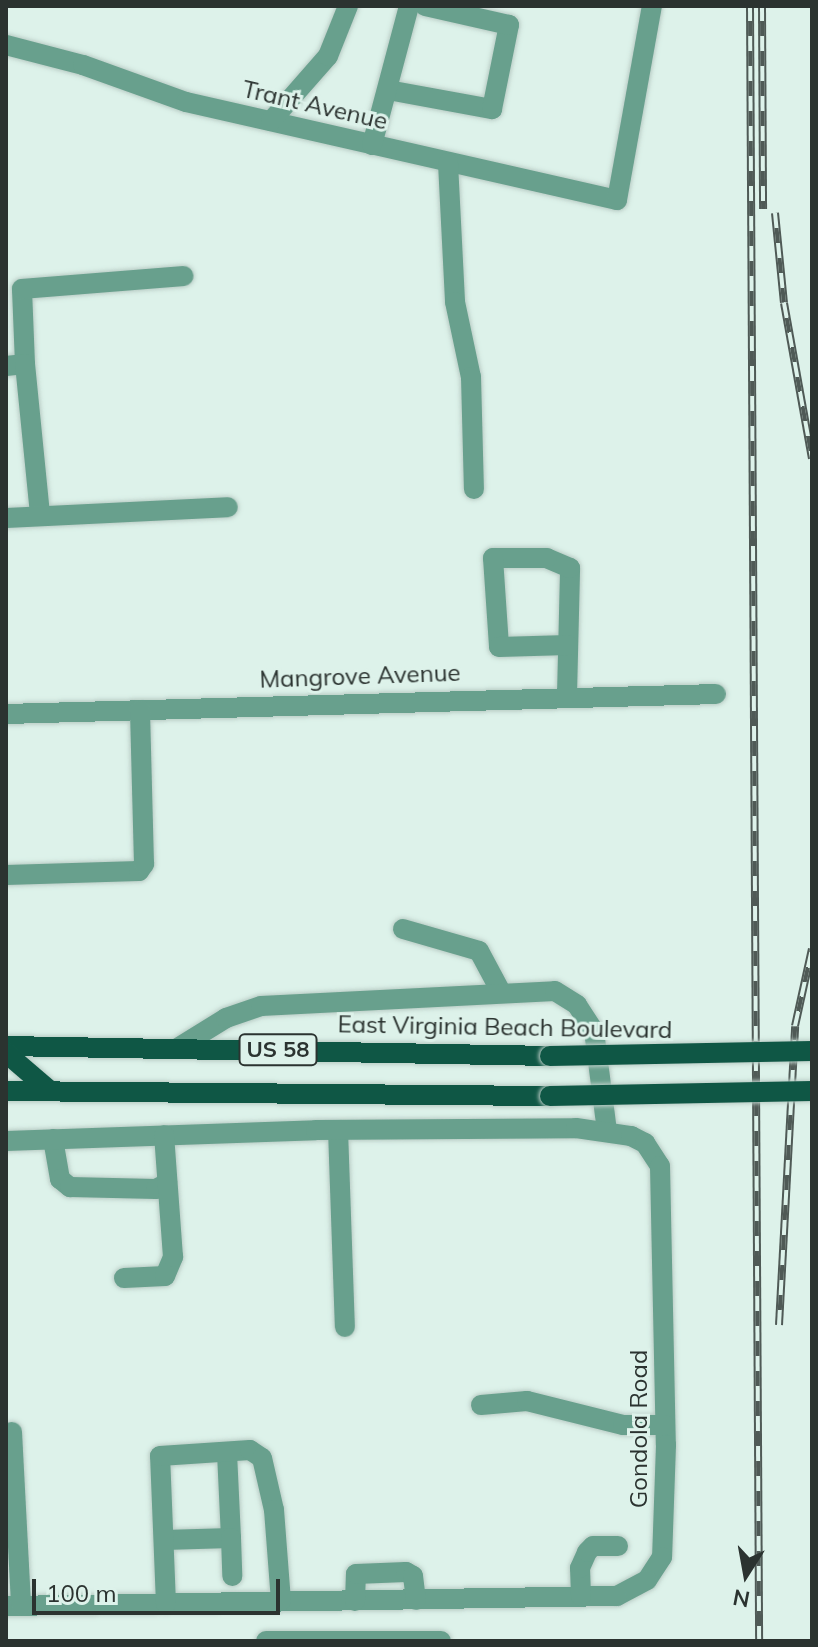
<!DOCTYPE html>
<style>
body{margin:0}
#map{position:relative;width:818px;height:1647px;overflow:hidden;background:#ddf2ea;font-family:Mulish,sans-serif}
div>[style]{position:absolute}
[style*='--x']{left:calc(var(--x)*1px);top:calc(var(--y)*1px);width:calc(var(--w)*1px);rotate:calc(var(--a)*1deg)}
.roads{filter:drop-shadow(0 0 2px #b9ccc5) drop-shadow(0 0 2px #b9ccc5)}
.minor>*{height:20px;margin:-10px;padding:0 10px;transform-origin:10px;border-radius:10px;background:#68a08d}
.major>*{height:20px;margin:-10px;padding:0 10px;transform-origin:10px;border-radius:10px;background:#0f5745}
.rail>*{height:8px;margin-top:-4px;transform-origin:0;background:repeating-linear-gradient(90deg,#ddf2ea 0 15px,#4f5a56 0 30px);box-sizing:border-box;border-block:2px solid #4f5a56}
.bridges{filter:drop-shadow(0 0 2px #b9ccc5) drop-shadow(0 0 2px #b9ccc5)}
.major-bridge>*{height:20px;margin:-10px;padding:0 10px;transform-origin:10px;border-radius:10px;background:#0f5745}
span{translate:-50% -50%;white-space:nowrap;text-align:center;line-height:1.15;-webkit-text-stroke:6px #ddf2ea;paint-order:stroke}
.shield-label span{padding:2px 6px;background:#ddf2ea;border:2px solid;border-radius:6px;-webkit-text-stroke-width:0}
.shield-label{font-size:22px;color:#2b3330;font-weight:700}
.street-label{font-size:24px;color:#2b3330}
.frame{position:absolute;inset:0;border:8px solid #2b3330;pointer-events:none}
.north{position:absolute;left:706px;top:1535px;width:80px;height:80px;-webkit-text-stroke:6px #ddf2ea;paint-order:stroke;rotate:191deg;font-size:22px;font-weight:700;line-height:32px;text-align:center;color:#2b3330}
.north::after{content:'';display:block;margin:auto;width:28px;height:36px;background:#2b3330;clip-path:polygon(50% 0,100% 100%,50% 72%,0 100%)}
.scale{position:absolute;left:32px;top:1579px;width:248px;height:36px;box-sizing:border-box;border:4px solid #2b3330;border-top:0;padding-left:10px;font-size:24px;line-height:28px;white-space:nowrap;color:#2b3330;-webkit-text-stroke:6px #ddf2ea;paint-order:stroke}
</style>
<div id="map">
<div class="roads">
<div class="minor">
<div style="--x:6;--y:45;--w:80;--a:14.6"></div>
<div style="--x:83;--y:65;--w:109;--a:19.8"></div>
<div style="--x:186;--y:102;--w:442;--a:12.8"></div>
<div style="--x:617;--y:200;--w:197;--a:-79.8"></div>
<div style="--x:388;--y:90;--w:106;--a:10.4"></div>
<div style="--x:492;--y:109;--w:86;--a:-78.6"></div>
<div style="--x:509;--y:25;--w:86;--a:-167.3"></div>
<div style="--x:271;--y:121;--w:86;--a:-48.8"></div>
<div style="--x:328;--y:56;--w:54;--a:-68.2"></div>
<div style="--x:372;--y:145;--w:144;--a:-75.1"></div>
<div style="--x:448;--y:163;--w:139;--a:87.1"></div>
<div style="--x:455;--y:302;--w:77;--a:78"></div>
<div style="--x:471;--y:377;--w:112;--a:88.5"></div>
<div style="--x:25;--y:364;--w:75;--a:-92.3"></div>
<div style="--x:22;--y:289;--w:162;--a:-4.6"></div>
<div style="--x:6;--y:366;--w:19;--a:-6"></div>
<div style="--x:25;--y:364;--w:152;--a:84.3"></div>
<div style="--x:6;--y:518;--w:222;--a:-2.8"></div>
<div style="--x:567;--y:695;--w:127;--a:-88.6"></div>
<div style="--x:570;--y:568;--w:25;--a:-157"></div>
<div style="--x:547;--y:558;--w:54;--a:180"></div>
<div style="--x:493;--y:558;--w:89;--a:86.1"></div>
<div style="--x:499;--y:647;--w:69;--a:-1.7"></div>
<div style="--x:6;--y:714;--w:710;--a:-1.61"></div>
<div style="--x:6;--y:875;--w:133;--a:-1.7"></div>
<div style="--x:139;--y:871;--w:9;--a:-54"></div>
<div style="--x:144;--y:864;--w:154;--a:-91.5"></div>
<div style="--x:403;--y:929;--w:79;--a:16.1"></div>
<div style="--x:479;--y:951;--w:47;--a:61.8"></div>
<div style="--x:176;--y:1049;--w:59;--a:-31.8"></div>
<div style="--x:226;--y:1018;--w:37;--a:-19"></div>
<div style="--x:261;--y:1006;--w:294;--a:-2.9"></div>
<div style="--x:555;--y:991;--w:26;--a:32"></div>
<div style="--x:577;--y:1005;--w:31;--a:57"></div>
<div style="--x:594;--y:1031;--w:101;--a:82.6"></div>
<div style="--x:338;--y:1130;--w:197;--a:88"></div>
<div style="--x:53;--y:1139;--w:41;--a:80.1"></div>
<div style="--x:60;--y:1179;--w:13;--a:39"></div>
<div style="--x:70;--y:1187;--w:86;--a:1.3"></div>
<div style="--x:156;--y:1189;--w:13;--a:-29"></div>
<div style="--x:6;--y:1141;--w:310;--a:-2"></div>
<div style="--x:316;--y:1130;--w:260;--a:-0.4"></div>
<div style="--x:576;--y:1128;--w:56;--a:8.3"></div>
<div style="--x:631;--y:1136;--w:16;--a:27"></div>
<div style="--x:645;--y:1143;--w:27;--a:57"></div>
<div style="--x:660;--y:1166;--w:279;--a:88.8"></div>
<div style="--x:666;--y:1445;--w:112;--a:92"></div>
<div style="--x:662;--y:1557;--w:27;--a:123"></div>
<div style="--x:647;--y:1580;--w:34;--a:152"></div>
<div style="--x:617;--y:1596;--w:611;--a:179.06"></div>
<div style="--x:124;--y:1278;--w:41;--a:-2.8"></div>
<div style="--x:165;--y:1276;--w:21;--a:-67"></div>
<div style="--x:173;--y:1257;--w:122;--a:-94.2"></div>
<div style="--x:481;--y:1405;--w:46;--a:-5"></div>
<div style="--x:527;--y:1401;--w:99;--a:14"></div>
<div style="--x:623;--y:1425;--w:42;--a:0"></div>
<div style="--x:12;--y:1432;--w:174;--a:87"></div>
<div style="--x:227;--y:1453;--w:85;--a:87.3"></div>
<div style="--x:164;--y:1540;--w:67;--a:-1.7"></div>
<div style="--x:231;--y:1538;--w:38;--a:88"></div>
<div style="--x:581;--y:1596;--w:28;--a:-92"></div>
<div style="--x:580;--y:1568;--w:17;--a:-66"></div>
<div style="--x:587;--y:1552;--w:8;--a:-45"></div>
<div style="--x:593;--y:1546;--w:25;--a:0"></div>
<div style="--x:355;--y:1601;--w:27;--a:-88"></div>
<div style="--x:356;--y:1574;--w:50;--a:-2.3"></div>
<div style="--x:406;--y:1572;--w:8;--a:30"></div>
<div style="--x:413;--y:1576;--w:24;--a:83"></div>
<div style="--x:166;--y:1604;--w:148;--a:-92.3"></div>
<div style="--x:160;--y:1456;--w:90;--a:-3.8"></div>
<div style="--x:250;--y:1450;--w:14;--a:34"></div>
<div style="--x:262;--y:1458;--w:53;--a:77"></div>
<div style="--x:274;--y:1510;--w:91;--a:85.6"></div>
<div style="--x:266;--y:1641;--w:175;--a:0"></div>
</div>
<div class="major">
<div style="--x:6;--y:1046;--w:544;--a:1.05"></div>
<div style="--x:6;--y:1053;--w:57;--a:40.7"></div>
<div style="--x:6;--y:1091;--w:544;--a:0.53"></div>
</div>
</div>
<div class="rail">
<div style="--x:750;--y:6;--w:1635;--a:89.68"></div>
<div style="--x:762;--y:6;--w:203;--a:89.7"></div>
<div style="--x:775;--y:213;--w:90;--a:84.3"></div>
<div style="--x:784;--y:303;--w:158;--a:79.8"></div>
<div style="--x:779;--y:1325;--w:299;--a:-86.9"></div>
<div style="--x:795;--y:1026;--w:79;--a:-77.6"></div>
</div>
<div class="bridges">
<div class="major-bridge">
<div style="--x:550;--y:1056;--w:262;--a:-1.1"></div>
<div style="--x:550;--y:1096;--w:262;--a:-1.1"></div>
</div>
</div>
<div class="shield-label">
<span style="left:278px;top:1050px">US 58</span>
</div>
<div class="street-label">
<span style="left:315px;top:105px;rotate:13deg">Trant Avenue</span>
<span style="left:360px;top:676px;rotate:-2deg">Mangrove Avenue</span>
<span style="left:505px;top:1027px;rotate:1deg">East Virginia Beach Boulevard</span>
<span style="left:639px;top:1429px;rotate:-90deg">Gondola Road</span>
</div>
<div class="frame"></div>
<div class="north">N</div>
<div class="scale">100 m</div>
</div>
